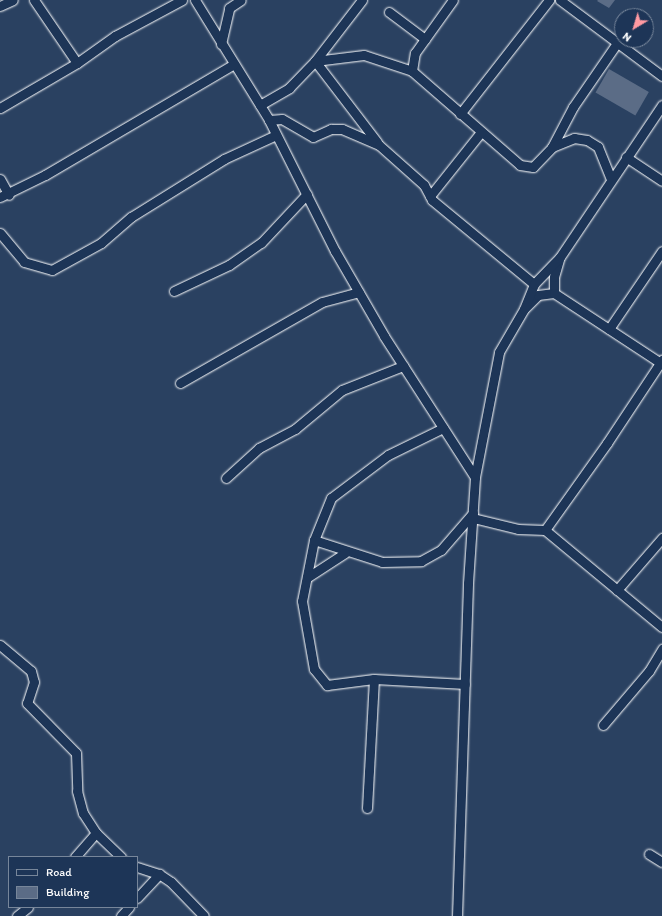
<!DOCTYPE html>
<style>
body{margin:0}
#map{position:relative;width:662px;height:916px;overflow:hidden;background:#2a4161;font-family:Itim,sans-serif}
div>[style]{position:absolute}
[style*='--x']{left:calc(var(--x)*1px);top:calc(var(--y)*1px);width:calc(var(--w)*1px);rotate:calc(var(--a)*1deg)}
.building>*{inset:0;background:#5b6c86;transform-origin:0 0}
.roads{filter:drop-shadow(0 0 1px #fff) drop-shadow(0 0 1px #fff)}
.minor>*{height:9px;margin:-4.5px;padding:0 4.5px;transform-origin:4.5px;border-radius:4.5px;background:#1d3557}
span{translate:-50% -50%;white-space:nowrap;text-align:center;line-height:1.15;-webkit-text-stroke:4px #1d3557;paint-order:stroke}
.legend{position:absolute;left:8px;top:856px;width:130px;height:52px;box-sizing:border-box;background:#1d3557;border:1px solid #77869a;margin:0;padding:5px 7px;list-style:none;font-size:12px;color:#fff}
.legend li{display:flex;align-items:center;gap:8px;height:20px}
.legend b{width:20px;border:1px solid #77869a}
.north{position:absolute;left:614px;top:8px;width:40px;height:40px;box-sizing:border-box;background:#1d3557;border:1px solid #77869a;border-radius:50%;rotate:218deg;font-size:11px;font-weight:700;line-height:16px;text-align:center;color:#fff}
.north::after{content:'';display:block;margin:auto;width:14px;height:18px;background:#ff9aa2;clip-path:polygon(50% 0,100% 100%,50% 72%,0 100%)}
</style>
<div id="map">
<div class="building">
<div style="clip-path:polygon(615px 0,609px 8px,597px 1px,598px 0)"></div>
<div style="left:609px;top:69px;width:46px;height:27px;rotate:30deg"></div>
</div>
<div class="roads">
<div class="minor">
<div style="--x:34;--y:0;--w:76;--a:55.7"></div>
<div style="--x:195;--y:0;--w:141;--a:58.3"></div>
<div style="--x:269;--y:120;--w:147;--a:63.3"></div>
<div style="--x:335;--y:251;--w:98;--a:60"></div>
<div style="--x:384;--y:336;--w:168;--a:57.2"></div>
<div style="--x:362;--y:0;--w:77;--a:127.6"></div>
<div style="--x:315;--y:61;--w:102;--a:52.6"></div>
<div style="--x:560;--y:0;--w:127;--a:36.7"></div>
<div style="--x:0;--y:6;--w:14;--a:-25"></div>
<div style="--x:389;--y:12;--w:45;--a:36.9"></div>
<div style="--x:221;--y:44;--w:37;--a:-77"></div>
<div style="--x:229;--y:8;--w:14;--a:-34"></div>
<div style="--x:412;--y:71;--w:18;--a:-81"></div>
<div style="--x:415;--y:53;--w:65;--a:-54.4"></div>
<div style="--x:260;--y:105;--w:34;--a:-30"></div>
<div style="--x:289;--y:88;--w:37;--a:-46"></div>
<div style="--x:315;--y:61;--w:49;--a:-7"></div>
<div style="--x:364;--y:55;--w:51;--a:18.4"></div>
<div style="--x:412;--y:71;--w:143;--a:41"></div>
<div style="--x:520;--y:165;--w:13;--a:9"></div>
<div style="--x:533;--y:167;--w:28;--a:-46"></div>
<div style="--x:552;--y:147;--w:45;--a:-62.3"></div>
<div style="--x:573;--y:107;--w:78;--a:-55.5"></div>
<div style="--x:0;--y:108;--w:89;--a:-30.3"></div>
<div style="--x:77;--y:63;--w:47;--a:-35.4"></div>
<div style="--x:115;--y:36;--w:76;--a:-28.2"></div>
<div style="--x:460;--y:114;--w:145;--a:-52"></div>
<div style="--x:269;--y:120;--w:13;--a:-4"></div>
<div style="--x:282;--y:119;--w:36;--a:30"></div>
<div style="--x:313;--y:137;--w:20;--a:-24"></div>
<div style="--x:331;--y:129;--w:11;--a:0"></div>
<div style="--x:342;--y:129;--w:40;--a:23.4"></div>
<div style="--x:379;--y:145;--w:60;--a:41.6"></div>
<div style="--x:424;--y:185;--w:17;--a:62"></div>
<div style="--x:432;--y:200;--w:132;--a:39.5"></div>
<div style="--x:552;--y:147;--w:24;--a:-22"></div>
<div style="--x:574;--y:138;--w:13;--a:9"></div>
<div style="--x:587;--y:140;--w:13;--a:32"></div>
<div style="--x:598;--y:147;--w:35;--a:68"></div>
<div style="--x:626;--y:157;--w:43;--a:33.7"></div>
<div style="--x:0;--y:179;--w:18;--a:61"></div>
<div style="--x:430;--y:196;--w:82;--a:-51.4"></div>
<div style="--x:0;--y:197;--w:50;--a:-26.1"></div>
<div style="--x:45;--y:175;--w:219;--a:-30.4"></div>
<div style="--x:0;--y:233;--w:38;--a:50"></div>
<div style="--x:24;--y:262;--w:29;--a:16"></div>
<div style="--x:52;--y:270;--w:56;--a:-28.9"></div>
<div style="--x:101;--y:243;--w:40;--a:-41"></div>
<div style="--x:131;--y:217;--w:110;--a:-31.9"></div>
<div style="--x:224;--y:159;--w:57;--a:-24.8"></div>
<div style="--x:174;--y:291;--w:61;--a:-25.3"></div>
<div style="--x:229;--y:265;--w:39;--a:-35"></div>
<div style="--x:261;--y:243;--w:67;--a:-46.8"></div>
<div style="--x:554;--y:293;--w:16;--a:-90"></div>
<div style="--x:554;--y:277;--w:18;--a:-74"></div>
<div style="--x:526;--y:307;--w:17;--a:-45"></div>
<div style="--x:538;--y:295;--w:16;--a:-7"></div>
<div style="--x:554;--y:293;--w:129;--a:33.3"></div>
<div style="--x:609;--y:329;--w:94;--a:-55.8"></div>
<div style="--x:180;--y:383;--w:163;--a:-29.7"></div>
<div style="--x:322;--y:302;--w:38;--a:-15"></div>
<div style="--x:443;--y:428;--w:61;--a:153.9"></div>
<div style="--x:388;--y:455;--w:71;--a:143"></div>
<div style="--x:331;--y:498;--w:45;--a:112"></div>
<div style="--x:314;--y:540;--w:62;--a:101.1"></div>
<div style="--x:302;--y:601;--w:69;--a:80"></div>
<div style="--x:314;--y:669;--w:21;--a:51"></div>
<div style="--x:327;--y:685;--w:47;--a:-7.3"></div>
<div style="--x:374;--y:679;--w:91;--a:3.1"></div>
<div style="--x:226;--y:478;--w:45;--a:-42.3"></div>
<div style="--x:259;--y:448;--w:41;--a:-27.8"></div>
<div style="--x:295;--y:429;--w:61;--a:-39.7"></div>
<div style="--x:342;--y:390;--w:66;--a:-21.5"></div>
<div style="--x:473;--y:518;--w:46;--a:13.7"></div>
<div style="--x:518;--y:529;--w:27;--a:2"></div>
<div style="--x:545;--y:530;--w:107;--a:-54.5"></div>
<div style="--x:607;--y:443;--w:100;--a:-56.5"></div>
<div style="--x:545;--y:530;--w:152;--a:39.7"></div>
<div style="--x:314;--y:540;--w:71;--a:17.9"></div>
<div style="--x:382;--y:562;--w:39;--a:-1"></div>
<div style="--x:421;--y:561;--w:23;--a:-29"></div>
<div style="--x:441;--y:550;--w:49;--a:-49.1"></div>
<div style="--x:308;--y:577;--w:44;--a:-33"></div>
<div style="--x:617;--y:590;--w:69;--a:-49.1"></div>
<div style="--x:0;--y:645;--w:40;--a:40"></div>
<div style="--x:31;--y:671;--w:11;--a:75"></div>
<div style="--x:34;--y:682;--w:22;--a:108"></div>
<div style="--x:27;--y:703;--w:70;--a:45.6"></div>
<div style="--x:76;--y:753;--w:38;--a:88"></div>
<div style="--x:77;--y:791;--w:23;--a:75"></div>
<div style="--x:83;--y:813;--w:24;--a:57"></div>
<div style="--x:96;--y:833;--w:35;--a:44"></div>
<div style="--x:603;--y:725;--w:71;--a:-49.6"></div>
<div style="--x:649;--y:671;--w:26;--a:-59"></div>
<div style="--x:367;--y:808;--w:129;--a:-86.9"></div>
<div style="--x:649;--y:854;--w:15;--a:32"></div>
<div style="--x:75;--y:857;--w:32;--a:-49"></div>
<div style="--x:137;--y:867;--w:23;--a:18"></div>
<div style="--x:159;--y:874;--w:14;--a:34"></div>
<div style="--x:171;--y:882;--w:47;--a:45.9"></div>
<div style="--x:137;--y:898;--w:33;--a:-47"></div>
<div style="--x:17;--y:916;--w:14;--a:-39"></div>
<div style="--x:121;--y:916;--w:12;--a:-48"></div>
<div style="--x:457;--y:916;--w:333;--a:-88.1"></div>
<div style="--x:468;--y:583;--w:106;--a:-86.2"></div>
<div style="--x:475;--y:477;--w:127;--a:-79.1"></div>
<div style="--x:499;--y:352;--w:50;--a:-59.8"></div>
<div style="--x:524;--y:309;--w:27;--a:-68"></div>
<div style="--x:534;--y:284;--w:37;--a:-46"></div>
<div style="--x:560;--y:257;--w:183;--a:-56.1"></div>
</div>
</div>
<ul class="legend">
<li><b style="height:5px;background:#1d3557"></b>Road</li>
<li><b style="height:11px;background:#5b6c86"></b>Building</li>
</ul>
<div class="north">N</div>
</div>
